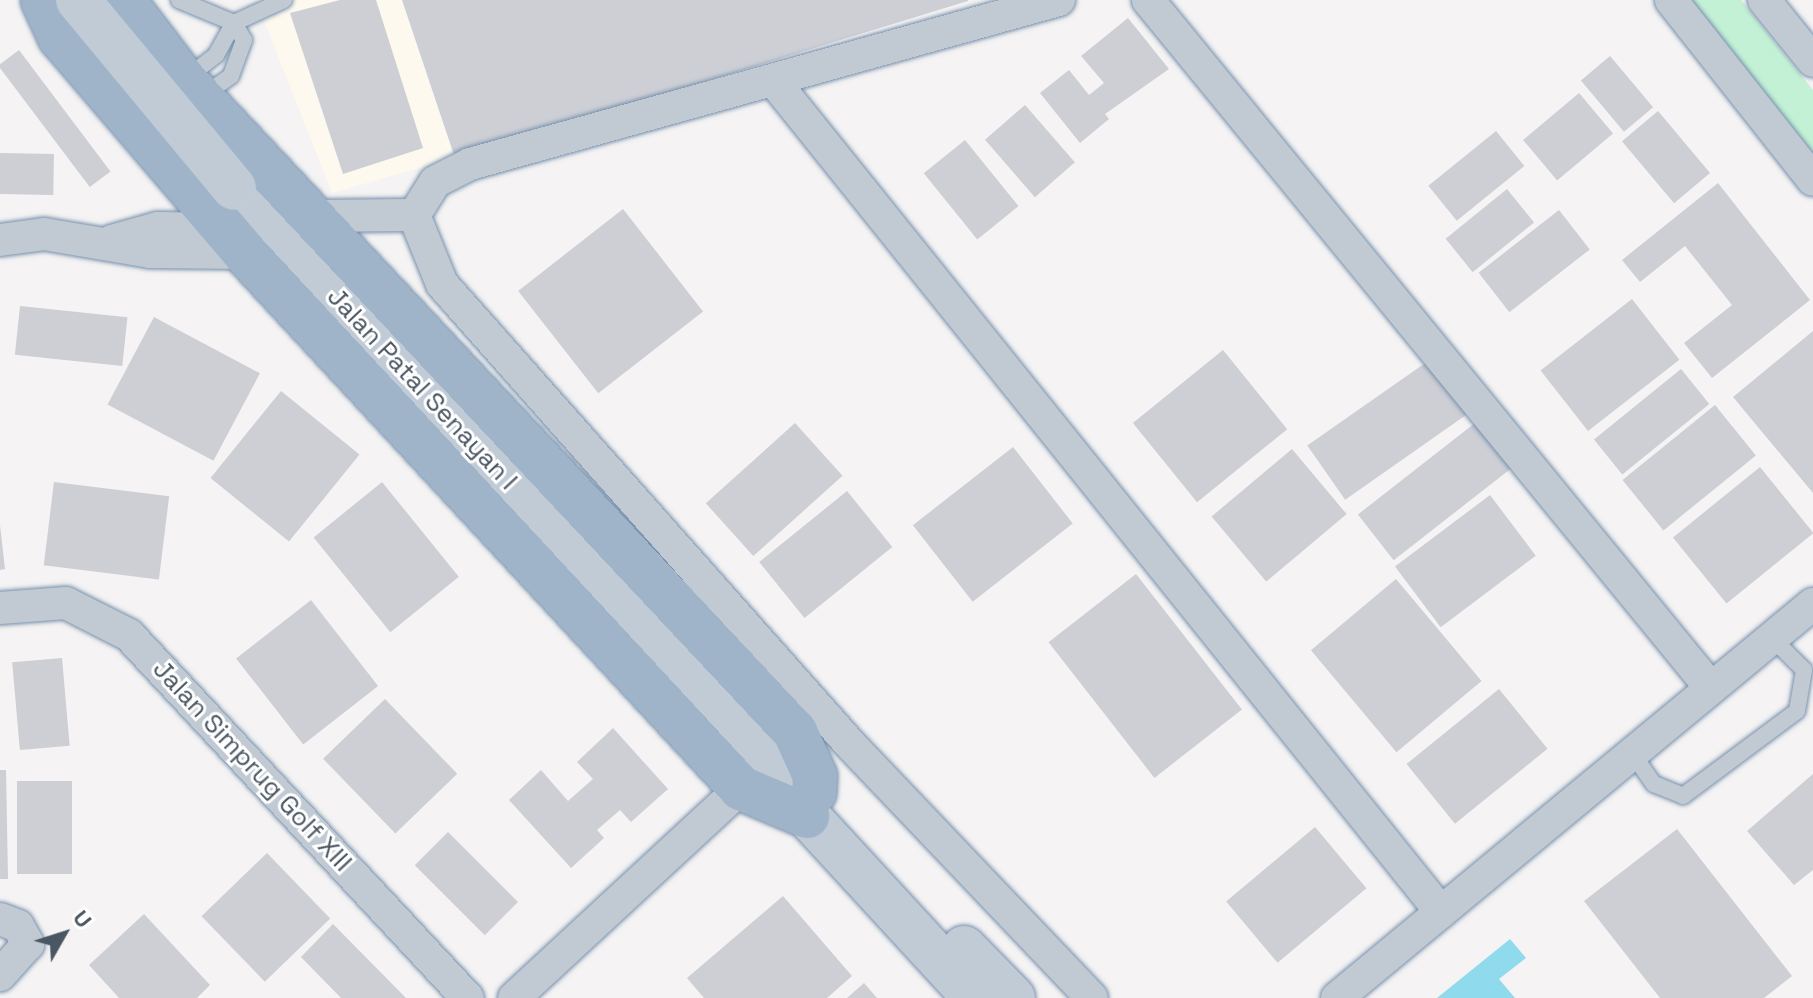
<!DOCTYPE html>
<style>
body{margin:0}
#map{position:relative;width:1813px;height:998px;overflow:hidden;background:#f5f3f3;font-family:"Space Grotesk",sans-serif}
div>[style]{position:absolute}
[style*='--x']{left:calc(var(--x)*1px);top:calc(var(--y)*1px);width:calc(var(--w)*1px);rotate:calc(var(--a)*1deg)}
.commercial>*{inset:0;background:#fdf9ef}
.green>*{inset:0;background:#c3f1d5}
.water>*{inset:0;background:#90daee}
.building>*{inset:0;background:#cdcfd5;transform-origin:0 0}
.roads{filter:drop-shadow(0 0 2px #7690ad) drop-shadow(0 0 2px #7690ad)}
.service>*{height:16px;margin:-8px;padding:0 8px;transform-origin:8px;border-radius:8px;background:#c1cad2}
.minor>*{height:32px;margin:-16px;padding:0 16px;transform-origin:16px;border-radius:16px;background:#c1cad2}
.secondary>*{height:44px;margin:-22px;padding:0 22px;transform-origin:22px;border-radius:22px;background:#c1cbd6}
.trunk>*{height:44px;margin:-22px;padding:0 22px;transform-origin:22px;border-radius:22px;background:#9fb4c9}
.secondary-bridge>*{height:44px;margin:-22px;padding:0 22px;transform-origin:22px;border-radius:22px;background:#c1cbd6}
span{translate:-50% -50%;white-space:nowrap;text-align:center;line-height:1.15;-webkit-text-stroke:6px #fff;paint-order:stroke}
.street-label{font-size:26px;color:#4a5661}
.north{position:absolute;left:24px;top:894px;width:80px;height:80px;-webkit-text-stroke:6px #fff;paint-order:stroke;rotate:51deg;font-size:22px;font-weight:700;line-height:32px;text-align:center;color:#4a5661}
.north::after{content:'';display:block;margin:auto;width:28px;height:36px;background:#4a5661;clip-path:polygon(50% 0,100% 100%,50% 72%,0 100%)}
</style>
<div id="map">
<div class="commercial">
<div style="clip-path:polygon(256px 0,665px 0,426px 72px,455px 158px,332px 193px)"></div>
</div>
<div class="green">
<div style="clip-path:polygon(1683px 0,1741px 0,1813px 90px,1813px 164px)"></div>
</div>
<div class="water">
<div style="clip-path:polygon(1510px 939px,1526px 958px,1499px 979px,1515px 998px,1437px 998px)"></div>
</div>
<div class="building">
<div style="clip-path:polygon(340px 0,376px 0,423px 148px,343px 174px,290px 13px)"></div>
<div style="clip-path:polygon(402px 0,968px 0,968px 1px,455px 158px)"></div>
<div style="clip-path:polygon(1128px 18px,1169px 69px,1105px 114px,1109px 119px,1080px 143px,1040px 93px,1069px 70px,1089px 95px,1104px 83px,1081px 56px)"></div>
<div style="left:19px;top:50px;width:152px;height:26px;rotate:53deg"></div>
<div style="left:1610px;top:56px;width:67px;height:38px;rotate:50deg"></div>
<div style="left:1579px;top:93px;width:53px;height:73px;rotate:50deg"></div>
<div style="left:1025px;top:105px;width:76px;height:53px;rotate:49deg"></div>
<div style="left:1658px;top:111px;width:81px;height:47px;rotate:50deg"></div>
<div style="left:1496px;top:131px;width:45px;height:87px;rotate:51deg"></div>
<div style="left:965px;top:140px;width:85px;height:53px;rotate:51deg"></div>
<div style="left:0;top:153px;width:54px;height:41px;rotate:1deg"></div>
<div style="clip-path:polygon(1718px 183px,1810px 300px,1712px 378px,1684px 343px,1732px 305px,1685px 246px,1640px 282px,1622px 260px)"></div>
<div style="left:1507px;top:189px;width:43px;height:79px;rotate:51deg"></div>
<div style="left:623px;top:209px;width:130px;height:133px;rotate:52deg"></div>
<div style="left:1559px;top:210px;width:50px;height:102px;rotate:52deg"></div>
<div style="left:1632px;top:299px;width:77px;height:116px;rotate:52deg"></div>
<div style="left:20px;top:306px;width:108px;height:49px;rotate:6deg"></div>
<div style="left:154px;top:317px;width:120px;height:99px;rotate:28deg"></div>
<div style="clip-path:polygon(1813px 331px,1813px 493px,1733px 397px)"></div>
<div style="left:1223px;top:350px;width:102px;height:116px;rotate:51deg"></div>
<div style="left:1431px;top:359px;width:66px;height:151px;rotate:55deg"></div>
<div style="left:1681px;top:369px;width:45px;height:112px;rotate:51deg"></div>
<div style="left:281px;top:391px;width:101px;height:112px;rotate:39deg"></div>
<div style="left:1715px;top:405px;width:65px;height:119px;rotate:51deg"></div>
<div style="left:1484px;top:416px;width:58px;height:160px;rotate:52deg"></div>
<div style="left:795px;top:423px;width:71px;height:120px;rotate:48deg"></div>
<div style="left:1013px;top:447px;width:97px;height:127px;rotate:52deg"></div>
<div style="left:1292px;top:449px;width:85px;height:105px;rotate:50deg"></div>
<div style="left:1760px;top:467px;width:85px;height:112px;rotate:51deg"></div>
<div style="left:54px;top:482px;width:116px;height:84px;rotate:7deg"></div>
<div style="left:382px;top:482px;width:122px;height:88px;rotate:51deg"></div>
<div style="left:847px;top:491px;width:72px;height:113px;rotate:51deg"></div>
<div style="left:1490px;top:495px;width:76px;height:119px;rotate:53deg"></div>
<div style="clip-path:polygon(0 525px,5px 569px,0 570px)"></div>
<div style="left:1136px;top:574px;width:172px;height:111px;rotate:52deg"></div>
<div style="left:1396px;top:579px;width:133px;height:111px;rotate:50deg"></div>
<div style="left:311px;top:600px;width:109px;height:95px;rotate:52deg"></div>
<div style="left:62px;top:658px;width:88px;height:50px;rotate:85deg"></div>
<div style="left:1499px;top:689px;width:77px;height:119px;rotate:51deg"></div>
<div style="left:385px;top:699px;width:104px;height:86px;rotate:46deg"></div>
<div style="clip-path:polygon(613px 728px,668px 789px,631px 822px,620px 810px,597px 830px,604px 838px,571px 868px,509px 800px,541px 770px,568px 801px,593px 779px,577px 762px)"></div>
<div style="clip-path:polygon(0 770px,6px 770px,8px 879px,0 879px)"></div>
<div style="clip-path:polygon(1813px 774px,1813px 870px,1794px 885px,1747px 831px)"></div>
<div style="left:17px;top:781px;width:55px;height:93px"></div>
<div style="left:1315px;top:827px;width:80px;height:116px;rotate:50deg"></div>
<div style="clip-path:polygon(1677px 829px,1792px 976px,1764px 998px,1660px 998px,1584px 901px)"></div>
<div style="left:448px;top:832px;width:99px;height:47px;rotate:45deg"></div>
<div style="left:267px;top:853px;width:91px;height:91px;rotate:46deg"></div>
<div style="clip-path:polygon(783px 896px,852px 976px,827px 998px,704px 998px,687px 978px)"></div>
<div style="clip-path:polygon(144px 914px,210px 985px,197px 998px,119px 998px,89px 965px)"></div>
<div style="clip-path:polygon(333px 924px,406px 998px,341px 998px,301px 957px)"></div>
<div style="clip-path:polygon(864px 983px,877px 998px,847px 998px)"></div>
</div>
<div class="roads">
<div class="service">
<div style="--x:179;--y:0;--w:60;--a:22.7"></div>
<div style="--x:234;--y:23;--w:20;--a:60"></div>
<div style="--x:244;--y:40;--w:38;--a:110"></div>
<div style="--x:231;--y:76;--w:37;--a:145"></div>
<div style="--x:184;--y:80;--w:41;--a:-38"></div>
<div style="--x:216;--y:55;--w:37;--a:-61"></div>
<div style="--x:234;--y:23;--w:55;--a:-24.7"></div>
<div style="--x:1632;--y:753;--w:38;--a:55"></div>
<div style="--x:1654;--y:784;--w:31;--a:22"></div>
<div style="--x:1683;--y:796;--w:142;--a:-36.7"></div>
<div style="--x:1797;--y:711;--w:42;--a:-80.3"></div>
<div style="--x:1804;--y:670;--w:45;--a:-135"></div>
</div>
<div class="minor">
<div style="--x:1059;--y:0;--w:611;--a:164.44"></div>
<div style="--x:470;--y:164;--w:39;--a:153"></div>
<div style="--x:435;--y:182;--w:39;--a:122"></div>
<div style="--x:414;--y:215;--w:74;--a:67.9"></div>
<div style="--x:442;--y:284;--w:613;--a:48.44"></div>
<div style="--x:849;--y:743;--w:352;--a:46.4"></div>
<div style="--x:1148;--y:0;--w:889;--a:50.71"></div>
<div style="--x:1671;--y:0;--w:229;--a:51.7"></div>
<div style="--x:1764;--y:0;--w:78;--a:51.2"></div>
<div style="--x:773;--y:80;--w:1067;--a:51.24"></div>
<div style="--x:311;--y:216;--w:103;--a:-0.6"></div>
<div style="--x:0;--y:240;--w:44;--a:-7.8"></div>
<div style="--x:44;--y:234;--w:108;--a:9.6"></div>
<div style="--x:150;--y:252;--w:95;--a:0.6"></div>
<div style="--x:112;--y:241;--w:48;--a:-15.8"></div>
<div style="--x:158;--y:228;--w:66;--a:0.9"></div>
<div style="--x:0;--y:608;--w:66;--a:-4.3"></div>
<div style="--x:66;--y:603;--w:71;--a:26.9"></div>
<div style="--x:129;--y:635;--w:497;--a:47"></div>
<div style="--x:0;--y:919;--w:19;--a:21"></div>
<div style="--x:18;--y:926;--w:21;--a:61"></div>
<div style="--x:28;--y:944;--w:42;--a:132.1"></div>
<div style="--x:514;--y:998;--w:309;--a:-42.8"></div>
<div style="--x:1337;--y:998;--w:618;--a:-39.62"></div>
</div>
<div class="secondary">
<div style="--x:234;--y:188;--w:795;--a:47.04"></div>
<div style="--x:776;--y:770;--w:15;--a:79"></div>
<div style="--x:779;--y:785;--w:289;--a:47.4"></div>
<div style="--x:964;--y:948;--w:70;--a:45.6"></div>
</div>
<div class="trunk">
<div style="--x:43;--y:0;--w:41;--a:65.3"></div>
<div style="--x:60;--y:37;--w:284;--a:49.4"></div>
<div style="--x:245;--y:253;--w:730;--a:47.17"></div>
<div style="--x:741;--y:788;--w:72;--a:23"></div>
<div style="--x:123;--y:0;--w:101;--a:52.7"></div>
<div style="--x:184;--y:80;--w:894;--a:46.86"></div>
<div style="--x:795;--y:732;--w:48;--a:65.6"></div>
<div style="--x:815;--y:776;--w:17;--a:93"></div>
</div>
</div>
<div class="secondary-bridge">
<div style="--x:78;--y:0;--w:244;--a:50.3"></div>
</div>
<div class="street-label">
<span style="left:422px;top:389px;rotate:47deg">Jalan Patal Senayan I</span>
<span style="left:252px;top:766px;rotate:47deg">Jalan Simprug Golf XIII</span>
</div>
<div class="north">U</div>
</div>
